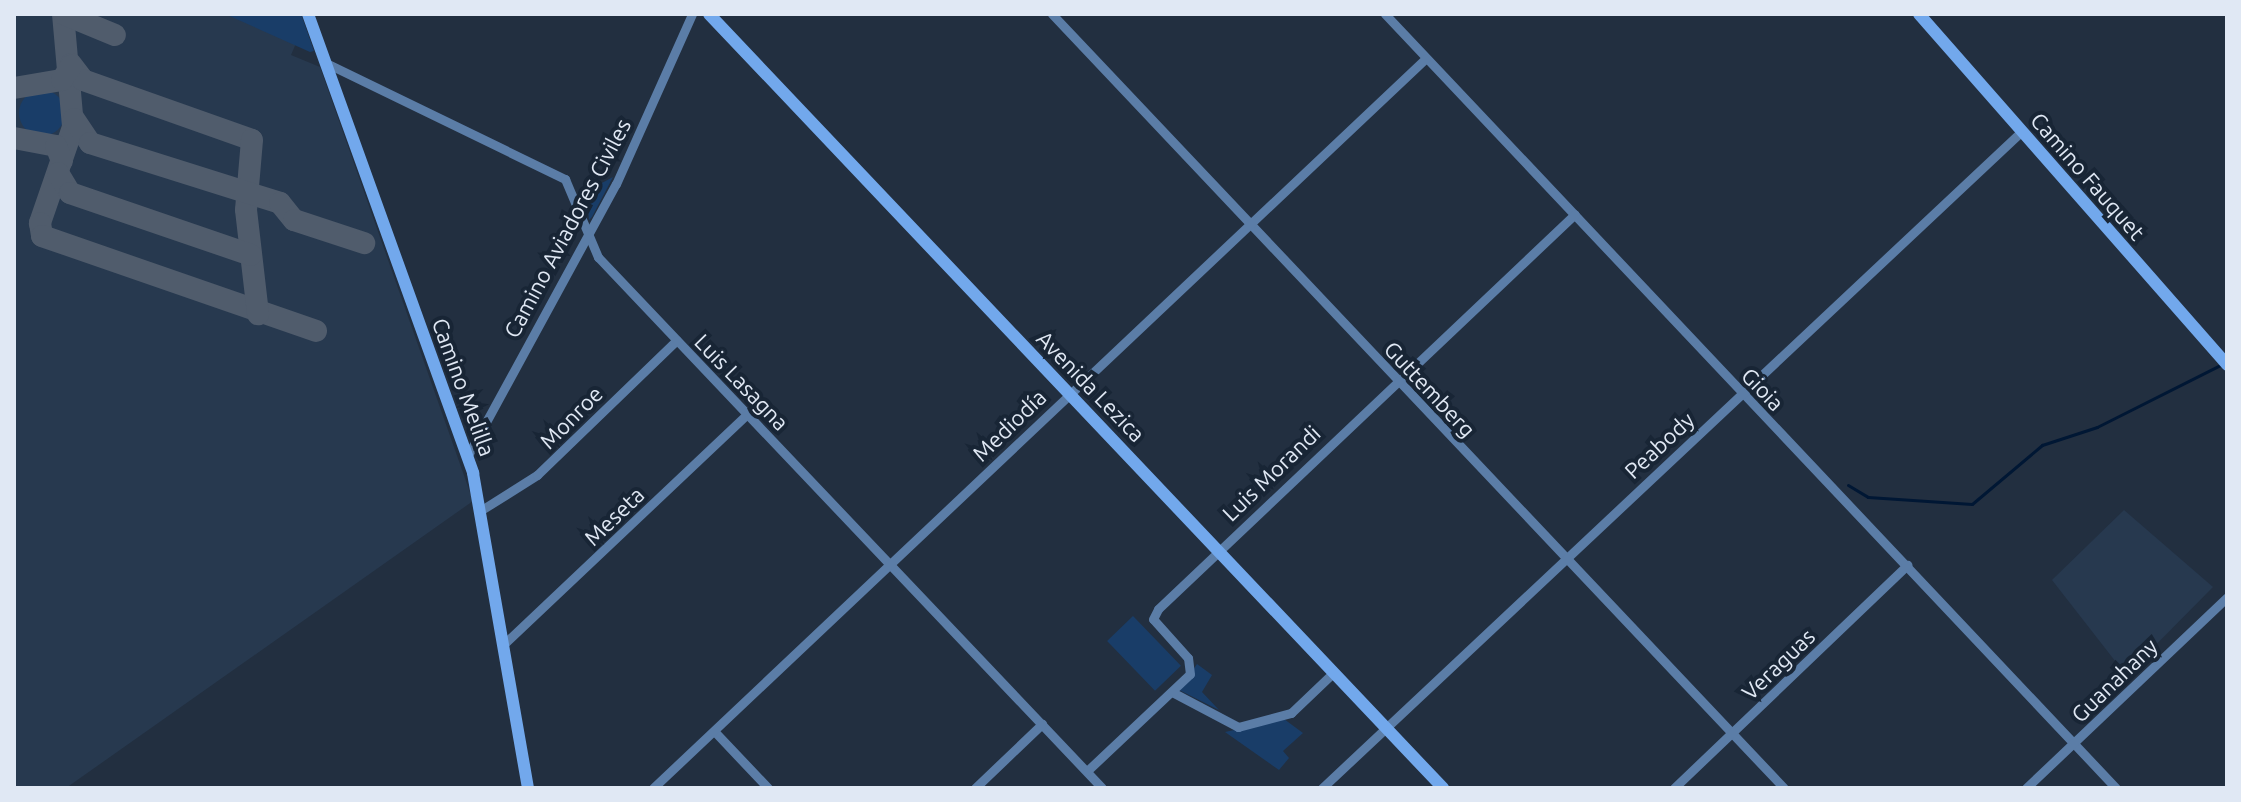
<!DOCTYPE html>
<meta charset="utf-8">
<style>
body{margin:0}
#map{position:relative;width:2241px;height:802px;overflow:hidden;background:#222f40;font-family:Ubuntu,sans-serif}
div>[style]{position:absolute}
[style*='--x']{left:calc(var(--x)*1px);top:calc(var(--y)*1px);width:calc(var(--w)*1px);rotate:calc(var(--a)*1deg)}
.built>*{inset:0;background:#27394f}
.green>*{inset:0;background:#193d68;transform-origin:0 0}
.round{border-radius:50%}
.stream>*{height:3px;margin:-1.5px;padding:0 1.5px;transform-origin:1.5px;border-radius:1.5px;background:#001734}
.taxiway>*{height:22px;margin:-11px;padding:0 11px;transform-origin:11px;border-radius:11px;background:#505c6c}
.street>*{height:9px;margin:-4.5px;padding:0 4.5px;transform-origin:4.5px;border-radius:4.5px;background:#5b7da7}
.secondary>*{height:12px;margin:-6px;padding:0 6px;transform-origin:6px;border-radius:6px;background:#72a8ec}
span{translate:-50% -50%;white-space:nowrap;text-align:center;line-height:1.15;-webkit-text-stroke:8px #182535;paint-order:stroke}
.street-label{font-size:22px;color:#e0e8f4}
.frame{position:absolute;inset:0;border:16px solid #e0e8f4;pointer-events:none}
</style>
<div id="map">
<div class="built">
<div style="clip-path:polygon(14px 14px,287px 14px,297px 41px,291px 55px,320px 67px,473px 501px,66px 788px,14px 788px)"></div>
<div style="clip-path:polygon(2124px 510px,2213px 587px,2126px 675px,2052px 580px)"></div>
</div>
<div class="green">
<div style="clip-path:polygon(225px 14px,301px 14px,314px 51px,310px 52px)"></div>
<div class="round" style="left:19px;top:90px;width:46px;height:46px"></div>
<div style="clip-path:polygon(613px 177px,592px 217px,589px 220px,587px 191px)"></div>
<div style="left:1133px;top:616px;width:69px;height:36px;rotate:46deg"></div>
<div style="clip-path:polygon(1197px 664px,1212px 675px,1202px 692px,1219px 710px,1179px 690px)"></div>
<div style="clip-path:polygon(1284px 719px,1303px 733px,1283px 751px,1289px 758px,1279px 770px,1225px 732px)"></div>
</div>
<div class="stream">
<div style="--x:1848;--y:485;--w:23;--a:31"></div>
<div style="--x:1868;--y:497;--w:104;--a:3.9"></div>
<div style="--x:1972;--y:504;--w:92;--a:-40.1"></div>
<div style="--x:2042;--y:445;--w:58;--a:-18.1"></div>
<div style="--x:2097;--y:427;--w:140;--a:-26.7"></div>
</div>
<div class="taxiway">
<div style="--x:63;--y:14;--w:113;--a:84.9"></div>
<div style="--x:73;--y:127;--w:102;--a:109"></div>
<div style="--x:40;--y:223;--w:13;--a:81"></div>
<div style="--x:42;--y:236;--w:290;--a:19.1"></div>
<div style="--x:64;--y:14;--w:55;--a:22.4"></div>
<div style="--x:71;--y:64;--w:20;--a:53"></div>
<div style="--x:83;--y:80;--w:179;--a:19.5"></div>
<div style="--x:252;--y:140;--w:70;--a:94.9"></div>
<div style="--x:246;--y:210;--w:105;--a:83.4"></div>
<div style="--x:14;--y:88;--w:49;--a:-9.5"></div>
<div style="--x:62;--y:80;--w:17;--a:-57"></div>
<div style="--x:74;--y:119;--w:29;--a:56"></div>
<div style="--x:90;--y:143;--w:199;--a:17.5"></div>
<div style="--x:280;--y:203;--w:22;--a:51"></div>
<div style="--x:294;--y:220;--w:74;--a:18.2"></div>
<div style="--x:14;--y:138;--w:43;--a:10.8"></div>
<div style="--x:56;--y:146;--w:16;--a:68"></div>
<div style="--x:58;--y:173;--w:23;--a:59"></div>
<div style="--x:70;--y:193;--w:191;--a:18.9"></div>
</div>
<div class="street">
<div style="--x:1052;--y:14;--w:1065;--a:46.6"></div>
<div style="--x:1385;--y:14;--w:1065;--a:46.64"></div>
<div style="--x:326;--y:63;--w:266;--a:25.9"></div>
<div style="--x:565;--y:179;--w:85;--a:67.1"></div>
<div style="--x:598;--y:257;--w:732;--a:46.49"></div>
<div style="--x:468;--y:455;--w:309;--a:-61.4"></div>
<div style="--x:616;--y:184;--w:186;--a:-65.9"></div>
<div style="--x:483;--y:509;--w:64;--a:-32.2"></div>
<div style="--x:537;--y:475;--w:194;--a:-44"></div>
<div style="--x:505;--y:643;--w:333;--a:-43.4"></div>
<div style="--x:1172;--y:692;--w:75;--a:27.9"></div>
<div style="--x:1238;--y:727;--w:55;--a:-14.8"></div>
<div style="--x:1291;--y:713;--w:59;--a:-43.6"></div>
<div style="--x:715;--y:732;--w:77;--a:46.6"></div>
<div style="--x:1087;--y:771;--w:141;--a:-43.3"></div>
<div style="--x:1190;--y:674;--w:16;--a:-97"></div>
<div style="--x:1188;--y:658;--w:52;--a:-131.9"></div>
<div style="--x:1153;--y:619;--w:11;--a:-63"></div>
<div style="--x:1158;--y:609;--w:574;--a:-43.45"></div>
<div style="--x:653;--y:788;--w:1063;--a:-43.36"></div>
<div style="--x:975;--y:788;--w:93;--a:-43.7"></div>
<div style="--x:1322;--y:788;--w:960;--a:-43.19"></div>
<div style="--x:1674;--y:788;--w:323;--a:-43.7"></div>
<div style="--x:2026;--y:788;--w:277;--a:-43.5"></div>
</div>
<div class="secondary">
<div style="--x:308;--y:14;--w:488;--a:70.2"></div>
<div style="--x:473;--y:473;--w:320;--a:80.1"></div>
<div style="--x:709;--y:14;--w:1067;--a:46.52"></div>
<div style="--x:1919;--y:14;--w:467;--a:48.7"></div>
</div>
<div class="street-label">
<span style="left:2088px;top:176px;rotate:49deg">Camino Fauquet</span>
<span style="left:567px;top:228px;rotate:-62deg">Camino Aviadores Civiles</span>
<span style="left:742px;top:382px;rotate:46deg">Luis Lasagna</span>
<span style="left:1091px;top:386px;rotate:46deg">Avenida Lezica</span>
<span style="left:464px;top:387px;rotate:70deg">Camino Melilla</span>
<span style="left:1430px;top:389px;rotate:47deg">Guttemberg</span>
<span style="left:1763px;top:389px;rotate:46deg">Gioia</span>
<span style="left:571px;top:417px;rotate:-45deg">Monroe</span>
<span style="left:1009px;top:425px;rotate:-44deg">Mediodía</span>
<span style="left:1659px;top:445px;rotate:-43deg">Peabody</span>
<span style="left:1271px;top:473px;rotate:-44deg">Luis Morandi</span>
<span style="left:614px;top:516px;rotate:-44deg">Meseta</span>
<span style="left:1778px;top:664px;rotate:-44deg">Veraguas</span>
<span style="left:2114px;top:680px;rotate:-44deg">Guanahany</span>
</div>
<div class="frame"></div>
</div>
